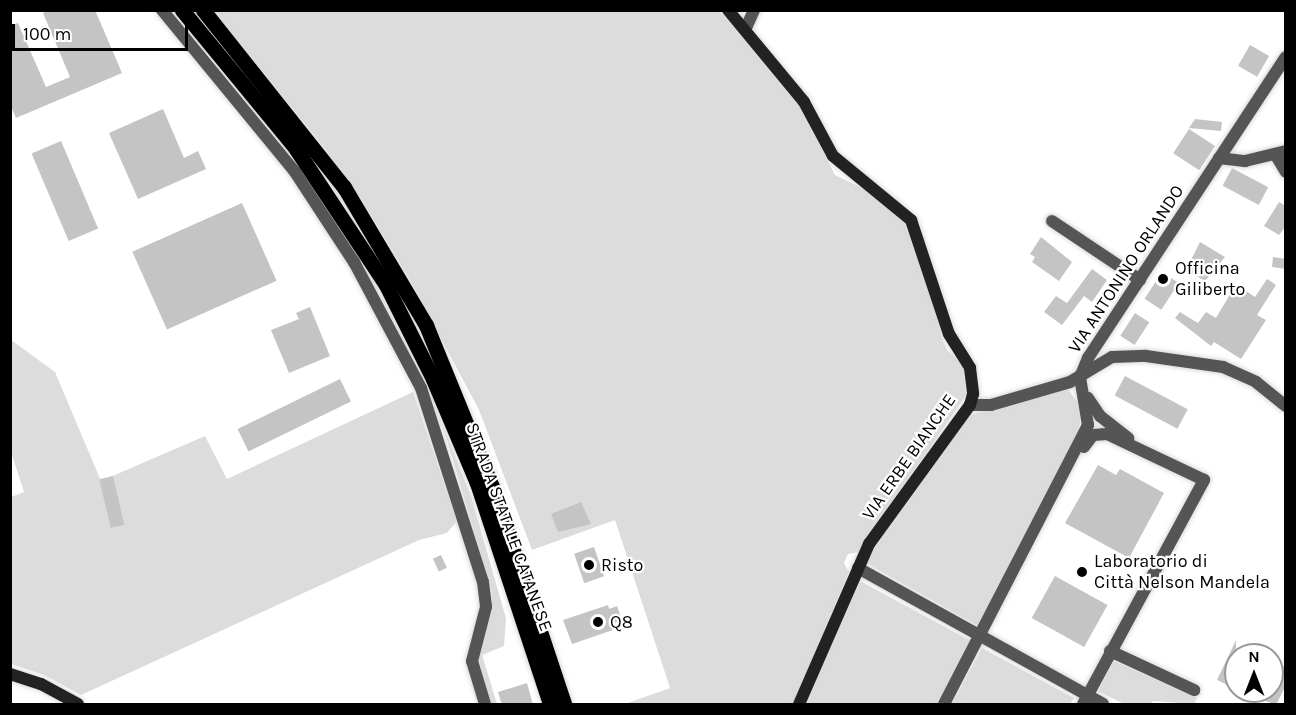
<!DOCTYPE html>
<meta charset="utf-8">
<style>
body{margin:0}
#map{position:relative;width:1296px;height:715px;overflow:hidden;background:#fff;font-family:Karla,sans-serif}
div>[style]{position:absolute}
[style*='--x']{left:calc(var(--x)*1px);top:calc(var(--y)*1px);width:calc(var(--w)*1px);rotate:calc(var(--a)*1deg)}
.green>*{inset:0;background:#dcdcdc}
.building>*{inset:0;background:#c4c4c4;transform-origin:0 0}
.roads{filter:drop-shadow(0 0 2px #dbdbdb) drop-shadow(0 0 2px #dbdbdb)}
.street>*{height:12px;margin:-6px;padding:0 6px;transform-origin:6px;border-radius:6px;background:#555}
.secondary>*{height:12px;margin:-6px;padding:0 6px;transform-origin:6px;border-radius:6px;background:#222}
.primary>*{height:15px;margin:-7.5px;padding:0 7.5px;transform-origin:7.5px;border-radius:7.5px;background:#000}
.dots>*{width:16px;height:16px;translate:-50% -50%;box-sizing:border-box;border:3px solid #fff;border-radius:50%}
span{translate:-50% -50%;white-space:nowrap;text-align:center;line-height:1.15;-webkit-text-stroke:4.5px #fff;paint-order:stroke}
.street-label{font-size:18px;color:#000}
.poi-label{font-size:18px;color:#000}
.left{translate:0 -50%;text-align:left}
.frame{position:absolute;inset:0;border:12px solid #000;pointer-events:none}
.north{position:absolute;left:1224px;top:643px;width:60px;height:60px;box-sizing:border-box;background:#fff;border:2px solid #999;border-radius:50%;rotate:0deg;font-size:16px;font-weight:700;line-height:24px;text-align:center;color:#000}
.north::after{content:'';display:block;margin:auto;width:21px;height:27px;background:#000;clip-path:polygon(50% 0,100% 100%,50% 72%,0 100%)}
.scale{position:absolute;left:12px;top:24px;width:176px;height:27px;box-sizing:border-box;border:3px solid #000;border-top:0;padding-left:8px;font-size:18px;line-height:21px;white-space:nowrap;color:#000;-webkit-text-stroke:4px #fff;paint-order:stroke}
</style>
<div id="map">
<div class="green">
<div style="clip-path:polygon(213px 11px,719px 11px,761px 54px,799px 105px,835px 175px,868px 191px,905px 224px,929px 286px,943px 341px,947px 350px,963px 363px,966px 395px,859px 552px,848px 554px,844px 563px,849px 572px,793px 704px,625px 704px,670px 688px,615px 520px,532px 550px,479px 410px,411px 282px,360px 197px,319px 141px)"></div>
<div style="clip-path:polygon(11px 340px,55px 372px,101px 481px,205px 436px,227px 479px,413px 392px,457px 521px,447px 533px,419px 540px,81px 695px,44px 675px,11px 664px,11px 497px,24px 492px,11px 452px)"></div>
<div style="clip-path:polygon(1068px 389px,1082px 409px,1078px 435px,978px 626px,866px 563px,881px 537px,970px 415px)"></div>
<div style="clip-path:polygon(442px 423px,471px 496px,506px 618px,504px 646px,482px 655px,497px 704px,491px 704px,478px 657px,492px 610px,492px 592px)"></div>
<div style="clip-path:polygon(860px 581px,971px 641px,937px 704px,805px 704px)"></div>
<div style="clip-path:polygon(982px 648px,1074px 698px,1070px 704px,952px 704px)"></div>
<div style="clip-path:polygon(1114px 661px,1197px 698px,1194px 704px,1153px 701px,1151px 704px,1124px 704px,1098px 691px)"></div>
</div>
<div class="building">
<div style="clip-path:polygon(48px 10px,95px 10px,122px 73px,16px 118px,10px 104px,10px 26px,18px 23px,46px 87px,70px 77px,43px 13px)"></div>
<div style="left:1250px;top:45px;width:22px;height:24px;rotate:30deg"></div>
<div style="clip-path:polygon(163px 109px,184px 158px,198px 151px,206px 169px,138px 199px,109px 133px)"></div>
<div style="clip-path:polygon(1195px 119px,1222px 122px,1221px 131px,1189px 128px)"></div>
<div style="left:1189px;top:129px;width:31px;height:29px;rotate:33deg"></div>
<div style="left:61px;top:141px;width:95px;height:32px;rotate:67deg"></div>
<div style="left:1232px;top:168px;width:41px;height:20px;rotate:28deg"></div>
<div style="clip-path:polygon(1279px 202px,1286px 206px,1286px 226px,1279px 235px,1264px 226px)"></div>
<div style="left:242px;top:203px;width:85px;height:120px;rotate:66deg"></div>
<div style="clip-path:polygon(1041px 237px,1072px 262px,1059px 281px,1032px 262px,1035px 257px,1030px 254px)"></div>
<div style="clip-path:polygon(1200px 242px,1225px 257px,1205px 281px,1186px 270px)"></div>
<div style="clip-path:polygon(1273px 257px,1286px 259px,1286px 269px,1272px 267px)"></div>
<div style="clip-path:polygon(1092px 269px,1107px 280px,1092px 302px,1084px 296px,1062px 325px,1044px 312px,1056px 296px,1067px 303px)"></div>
<div style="left:1162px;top:272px;width:20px;height:32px;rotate:33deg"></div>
<div style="clip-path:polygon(1267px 279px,1276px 285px,1257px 315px,1266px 320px,1241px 359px,1214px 342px,1211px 346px,1175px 318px,1180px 312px,1198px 323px,1206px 312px,1216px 318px,1236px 284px,1255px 297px)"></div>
<div style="clip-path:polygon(310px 307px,330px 356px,289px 373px,271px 330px,299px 319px,296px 313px)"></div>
<div style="left:1135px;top:313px;width:17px;height:27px;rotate:33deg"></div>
<div style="left:1125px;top:376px;width:71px;height:22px;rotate:28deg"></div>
<div style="left:340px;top:379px;width:25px;height:114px;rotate:64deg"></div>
<div style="clip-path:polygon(1098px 465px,1116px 475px,1120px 469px,1164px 493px,1129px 558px,1065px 523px)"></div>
<div style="left:113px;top:476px;width:50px;height:14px;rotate:77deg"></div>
<div style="clip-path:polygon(581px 502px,591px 524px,558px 532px,551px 514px)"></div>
<div style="left:594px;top:547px;width:31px;height:21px;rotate:71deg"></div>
<div style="left:441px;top:555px;width:14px;height:9px;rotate:65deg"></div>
<div style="left:1055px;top:576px;width:60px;height:48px;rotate:29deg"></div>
<div style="clip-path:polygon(608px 605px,609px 609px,617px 606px,622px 620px,614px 623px,616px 629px,572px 644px,563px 620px)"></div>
<div style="clip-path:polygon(1236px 640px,1236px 689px,1217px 680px)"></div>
<div style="clip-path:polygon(1272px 661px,1286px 668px,1286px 685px,1276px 705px,1240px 691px,1272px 691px)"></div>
<div style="clip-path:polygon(527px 683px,533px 705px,502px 705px,498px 692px)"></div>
</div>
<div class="roads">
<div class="street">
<div style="--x:162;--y:10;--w:210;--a:50.6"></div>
<div style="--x:295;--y:172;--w:108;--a:56.8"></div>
<div style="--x:354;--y:262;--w:143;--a:62"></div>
<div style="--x:421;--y:388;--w:204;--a:72.3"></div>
<div style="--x:483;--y:582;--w:25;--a:83"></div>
<div style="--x:486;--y:607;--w:56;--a:104.5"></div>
<div style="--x:472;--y:661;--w:45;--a:73.2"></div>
<div style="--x:746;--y:28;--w:20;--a:-66"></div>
<div style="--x:1275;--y:154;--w:21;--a:59"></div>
<div style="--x:1219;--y:158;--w:26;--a:7"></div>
<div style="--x:1245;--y:161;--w:42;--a:-13.7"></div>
<div style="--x:1052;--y:221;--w:106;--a:33.8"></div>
<div style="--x:1088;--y:398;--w:22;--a:56"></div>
<div style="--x:1100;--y:416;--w:36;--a:38"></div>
<div style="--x:970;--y:405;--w:21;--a:0"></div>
<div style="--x:991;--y:405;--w:82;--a:-16.2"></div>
<div style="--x:1070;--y:382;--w:49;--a:-30.8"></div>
<div style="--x:1112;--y:357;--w:34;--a:-2"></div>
<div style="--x:1146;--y:356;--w:78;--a:8.1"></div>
<div style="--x:1223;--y:367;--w:36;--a:24"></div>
<div style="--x:1256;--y:382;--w:38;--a:39"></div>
<div style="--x:858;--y:568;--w:280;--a:29"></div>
<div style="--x:1110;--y:651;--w:93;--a:24.9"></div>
<div style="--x:944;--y:704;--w:314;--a:-62.7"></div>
<div style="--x:1088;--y:425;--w:49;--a:-99.5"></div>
<div style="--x:1080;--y:377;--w:21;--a:-67"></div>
<div style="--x:1088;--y:358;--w:360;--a:-56.7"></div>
<div style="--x:1083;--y:704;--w:255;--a:-61.6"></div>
<div style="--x:1204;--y:480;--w:107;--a:-154.6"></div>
<div style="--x:1107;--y:434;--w:14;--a:176"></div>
<div style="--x:1093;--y:435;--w:15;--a:127"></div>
</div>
<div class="secondary">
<div style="--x:728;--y:10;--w:119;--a:50.4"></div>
<div style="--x:804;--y:102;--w:61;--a:61.8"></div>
<div style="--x:833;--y:156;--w:101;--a:39.4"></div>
<div style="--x:911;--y:220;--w:120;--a:71.6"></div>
<div style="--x:949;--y:334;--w:40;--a:58"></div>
<div style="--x:970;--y:368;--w:26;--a:83"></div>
<div style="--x:973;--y:394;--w:11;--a:105"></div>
<div style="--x:970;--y:405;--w:172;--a:126"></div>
<div style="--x:869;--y:544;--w:175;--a:113.6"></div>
<div style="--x:10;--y:674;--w:33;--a:18"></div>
<div style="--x:41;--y:684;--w:42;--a:28.4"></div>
</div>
<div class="primary">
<div style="--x:182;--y:10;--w:180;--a:50.6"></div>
<div style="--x:296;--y:149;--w:163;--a:56.5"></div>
<div style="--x:386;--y:285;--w:105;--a:63.4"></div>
<div style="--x:433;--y:379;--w:113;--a:67.1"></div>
<div style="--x:477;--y:483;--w:233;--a:71.7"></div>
<div style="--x:203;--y:10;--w:226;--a:51.5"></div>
<div style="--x:344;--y:187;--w:161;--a:59.3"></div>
<div style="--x:426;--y:325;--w:175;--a:67.8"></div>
<div style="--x:492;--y:487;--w:229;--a:71.6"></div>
</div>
</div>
<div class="dots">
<div style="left:1163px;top:279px;background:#000"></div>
<div style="left:589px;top:565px;background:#000"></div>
<div style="left:1082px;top:572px;background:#000"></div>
<div style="left:598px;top:622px;background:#000"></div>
</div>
<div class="street-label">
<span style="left:1126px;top:269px;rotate:-57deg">VIA ANTONINO ORLANDO</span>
<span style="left:909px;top:457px;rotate:-55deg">VIA ERBE BIANCHE</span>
<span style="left:509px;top:527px;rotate:70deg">STRADA STATALE CATANESE</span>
</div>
<div class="poi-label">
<span class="left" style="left:1175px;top:279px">Officina<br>Giliberto</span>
<span class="left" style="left:1094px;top:572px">Laboratorio di<br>Città Nelson Mandela</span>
<span class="left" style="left:601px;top:565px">Risto</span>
<span class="left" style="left:610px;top:622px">Q8</span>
</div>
<div class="frame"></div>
<div class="north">N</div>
<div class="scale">100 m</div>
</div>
